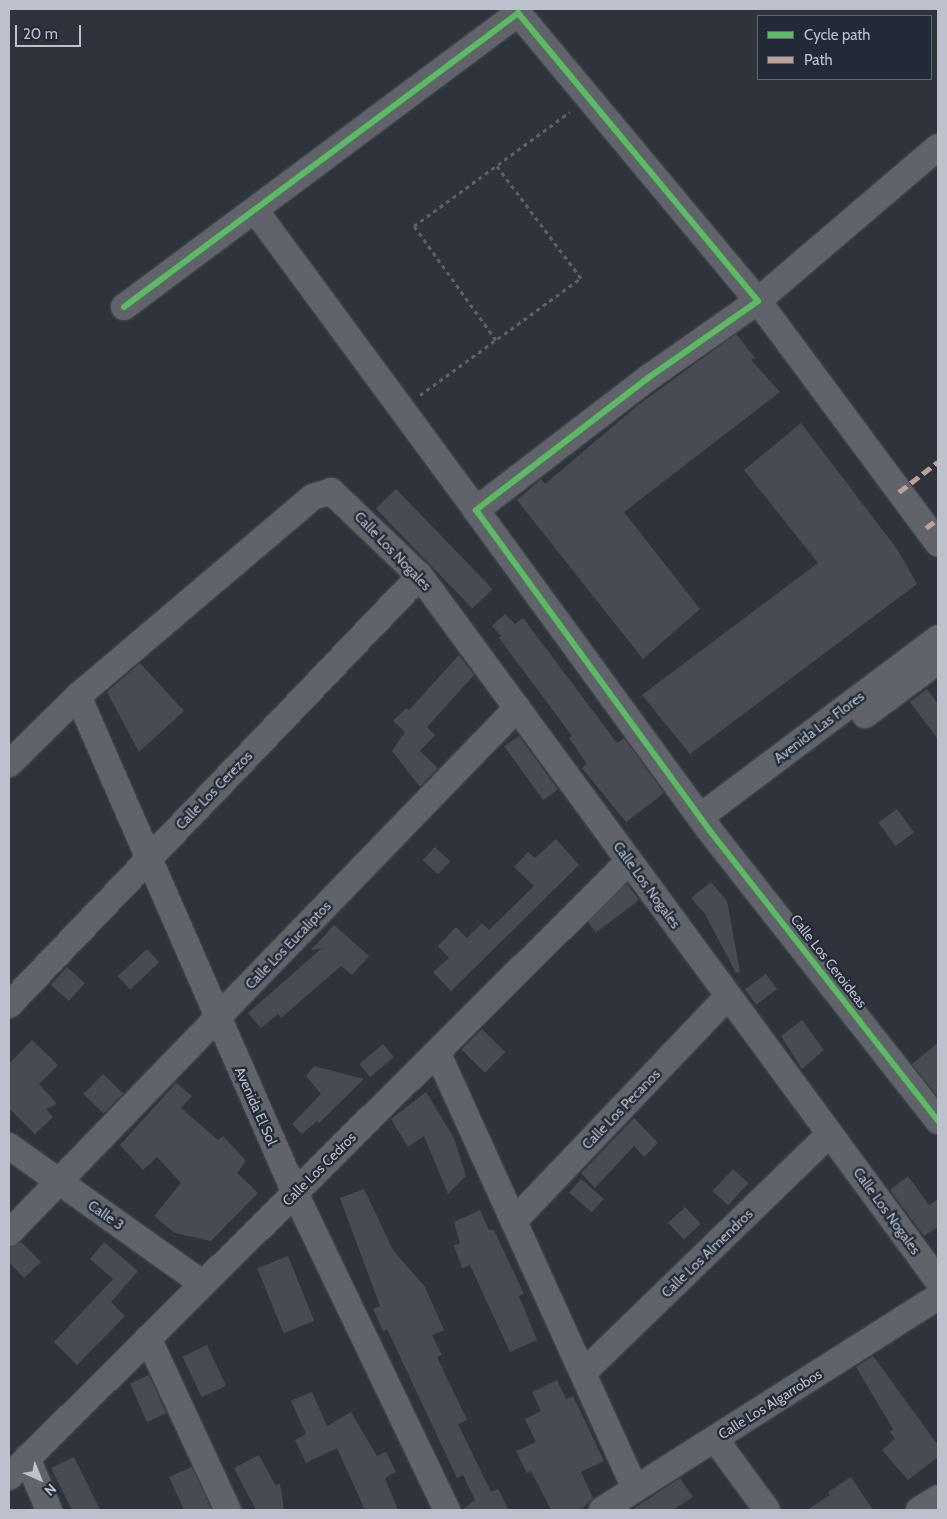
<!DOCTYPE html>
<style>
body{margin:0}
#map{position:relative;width:947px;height:1519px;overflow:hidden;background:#2f343c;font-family:Cabin,sans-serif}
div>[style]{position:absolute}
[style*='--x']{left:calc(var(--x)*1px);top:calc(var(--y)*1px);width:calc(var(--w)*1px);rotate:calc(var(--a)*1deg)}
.building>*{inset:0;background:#484c52;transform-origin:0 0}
.path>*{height:3px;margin-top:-1.5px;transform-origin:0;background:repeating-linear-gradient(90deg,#5e6267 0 4px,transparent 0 8px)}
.roads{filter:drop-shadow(0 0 1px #4c4f55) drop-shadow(0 0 1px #4c4f55)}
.minor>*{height:26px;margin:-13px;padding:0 13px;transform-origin:13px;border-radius:13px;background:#60636a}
.quiet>*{height:5px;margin-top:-2.5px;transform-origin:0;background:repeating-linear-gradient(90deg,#bda197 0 10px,transparent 0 15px)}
.cycleway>*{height:6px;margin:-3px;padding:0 3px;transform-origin:3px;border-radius:3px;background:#5cba63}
span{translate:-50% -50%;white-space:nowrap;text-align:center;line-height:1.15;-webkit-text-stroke:4.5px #232a37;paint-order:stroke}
.street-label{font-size:14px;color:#bcc1cb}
.frame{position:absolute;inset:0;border:10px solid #bcc1cb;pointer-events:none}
.legend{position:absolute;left:757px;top:15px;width:175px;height:65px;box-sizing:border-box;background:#232a37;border:1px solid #606672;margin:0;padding:6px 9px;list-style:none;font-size:15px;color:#bcc1cb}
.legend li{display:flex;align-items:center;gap:10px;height:25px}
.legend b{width:25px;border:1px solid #606672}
.north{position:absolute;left:15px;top:1454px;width:50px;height:50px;-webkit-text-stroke:4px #232a37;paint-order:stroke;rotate:136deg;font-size:14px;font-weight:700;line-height:20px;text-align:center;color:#bcc1cb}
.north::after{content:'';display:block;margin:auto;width:18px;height:22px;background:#bcc1cb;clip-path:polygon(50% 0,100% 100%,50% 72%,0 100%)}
.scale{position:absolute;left:15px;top:25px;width:66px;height:22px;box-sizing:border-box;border:2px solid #bcc1cb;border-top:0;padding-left:6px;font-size:15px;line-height:18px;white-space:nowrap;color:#bcc1cb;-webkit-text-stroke:4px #232a37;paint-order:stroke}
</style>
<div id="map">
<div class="building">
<div style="clip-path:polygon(736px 334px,755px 358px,751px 360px,780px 392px,624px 512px,700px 609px,643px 659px,517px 500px,541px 479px,545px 484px,638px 405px)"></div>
<div style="clip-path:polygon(801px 423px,897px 549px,917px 584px,690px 754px,642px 695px,818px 563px,744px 470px)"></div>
<div style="left:396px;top:489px;width:139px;height:28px;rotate:46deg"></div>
<div style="clip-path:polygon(505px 614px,515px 624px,523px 618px,617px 743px,624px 738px,664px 793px,626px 822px,582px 768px,587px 764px,569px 738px,572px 736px,499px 638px,501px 636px,492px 626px)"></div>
<div style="clip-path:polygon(459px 655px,474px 675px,427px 727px,435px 735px,420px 751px,438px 768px,420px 787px,392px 751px,405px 732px,393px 721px,406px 708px,409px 710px)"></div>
<div style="clip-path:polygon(140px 663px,184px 711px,139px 752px,107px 692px)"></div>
<div style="clip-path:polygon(927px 689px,938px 704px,938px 739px,910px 702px)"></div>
<div style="left:519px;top:736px;width:66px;height:18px;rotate:54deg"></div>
<div style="left:897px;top:809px;width:29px;height:23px;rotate:54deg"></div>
<div style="clip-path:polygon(556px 839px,579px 865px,451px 991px,433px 972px,449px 958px,438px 946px,456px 927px,467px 938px,482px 923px,489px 930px,534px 886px,514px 867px,528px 852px,535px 858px)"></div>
<div style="left:435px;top:847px;width:21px;height:18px;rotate:43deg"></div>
<div style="clip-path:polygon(711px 882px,727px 901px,740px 972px,736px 973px,705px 914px,691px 898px)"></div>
<div style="left:627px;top:884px;width:20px;height:54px;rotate:53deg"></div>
<div style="clip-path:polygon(334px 925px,369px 956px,352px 975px,341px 966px,281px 1018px,278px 1014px,261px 1028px,248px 1013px,322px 948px,311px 950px)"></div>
<div style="left:147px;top:949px;width:18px;height:40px;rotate:47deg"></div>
<div style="left:67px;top:967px;width:24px;height:24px;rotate:42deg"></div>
<div style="left:766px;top:974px;width:19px;height:26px;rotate:54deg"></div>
<div style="clip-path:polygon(802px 1020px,824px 1050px,802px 1069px,781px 1036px)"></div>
<div style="left:482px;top:1029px;width:33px;height:29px;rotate:45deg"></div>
<div style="clip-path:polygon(32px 1040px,58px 1065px,39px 1084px,57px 1104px,46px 1109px,53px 1117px,35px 1134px,9px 1108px,9px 1064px)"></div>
<div style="clip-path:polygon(938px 1043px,938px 1097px,912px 1064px)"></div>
<div style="left:383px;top:1044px;width:17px;height:31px;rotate:50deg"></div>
<div style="clip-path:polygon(314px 1066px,364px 1079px,319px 1123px,317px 1121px,302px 1134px,292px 1124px,321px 1094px,306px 1076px)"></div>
<div style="left:103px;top:1074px;width:28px;height:28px;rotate:44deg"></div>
<div style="clip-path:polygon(176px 1083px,192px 1096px,181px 1108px,218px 1140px,223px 1136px,246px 1161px,237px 1173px,258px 1193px,211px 1241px,175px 1233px,154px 1216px,181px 1183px,157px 1157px,143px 1170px,120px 1145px)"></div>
<div style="clip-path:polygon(426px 1092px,454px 1138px,466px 1176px,448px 1194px,424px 1136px,408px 1147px,391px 1119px)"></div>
<div style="clip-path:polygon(634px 1118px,658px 1143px,644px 1157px,634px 1146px,595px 1188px,581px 1173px)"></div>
<div style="left:733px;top:1169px;width:21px;height:30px;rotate:43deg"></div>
<div style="clip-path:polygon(908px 1176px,929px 1205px,938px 1199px,938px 1227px,924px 1236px,890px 1190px)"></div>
<div style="left:581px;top:1179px;width:30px;height:18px;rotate:41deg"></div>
<div style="clip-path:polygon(364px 1189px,393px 1250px,425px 1287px,444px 1330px,432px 1335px,442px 1355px,437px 1357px,467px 1420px,458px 1424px,491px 1492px,498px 1489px,509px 1510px,462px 1510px,475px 1500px,463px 1475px,457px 1478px,387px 1329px,383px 1331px,373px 1309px,380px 1306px,340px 1198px)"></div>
<div style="left:685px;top:1207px;width:23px;height:23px;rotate:47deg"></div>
<div style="clip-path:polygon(480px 1210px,489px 1230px,494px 1230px,524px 1294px,519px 1296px,537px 1340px,510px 1352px,470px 1265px,462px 1268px,454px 1245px,460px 1244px,454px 1222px)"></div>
<div style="clip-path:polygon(21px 1242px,41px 1262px,24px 1278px,9px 1262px,9px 1248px)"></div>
<div style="clip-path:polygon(104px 1242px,138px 1271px,111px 1302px,125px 1316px,77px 1365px,54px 1342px,113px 1279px,90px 1259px)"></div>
<div style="left:288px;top:1256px;width:70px;height:33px;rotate:68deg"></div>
<div style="left:207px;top:1345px;width:45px;height:27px;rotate:65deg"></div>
<div style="clip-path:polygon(873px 1356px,938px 1445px,938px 1457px,908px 1480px,882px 1450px,895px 1439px,890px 1432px,893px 1429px,856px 1367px)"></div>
<div style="left:149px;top:1375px;width:42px;height:21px;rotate:66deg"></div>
<div style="clip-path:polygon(557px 1380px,566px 1399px,573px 1396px,604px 1461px,581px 1472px,593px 1498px,581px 1510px,551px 1510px,531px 1471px,527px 1473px,516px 1451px,536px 1442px,525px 1419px,541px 1411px,532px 1392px)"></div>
<div style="clip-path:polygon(312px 1392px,327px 1426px,351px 1412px,377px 1456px,386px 1452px,396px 1472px,385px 1478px,398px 1510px,365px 1510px,337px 1448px,306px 1463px,295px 1440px,306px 1434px,291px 1401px)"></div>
<div style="clip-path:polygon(259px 1455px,276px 1486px,280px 1484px,284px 1510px,256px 1510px,234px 1468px)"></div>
<div style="clip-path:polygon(74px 1457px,100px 1510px,72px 1510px,51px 1468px)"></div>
<div style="clip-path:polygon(192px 1467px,212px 1510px,184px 1510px,169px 1477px)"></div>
<div style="clip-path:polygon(851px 1477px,873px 1510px,807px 1510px,830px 1495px,828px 1492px)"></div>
<div style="clip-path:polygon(680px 1478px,693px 1497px,673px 1510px,632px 1510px)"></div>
</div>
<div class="path">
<div style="--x:496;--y:340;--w:140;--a:-125.7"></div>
<div style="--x:414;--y:226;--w:193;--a:-36.2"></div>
<div style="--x:420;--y:395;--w:199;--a:-36"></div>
<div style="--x:581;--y:278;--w:140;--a:-126.9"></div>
</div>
<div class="roads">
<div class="minor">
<div style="--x:938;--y:147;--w:237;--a:139.5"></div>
<div style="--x:758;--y:301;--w:302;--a:53.4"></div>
<div style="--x:255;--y:210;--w:373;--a:53.6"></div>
<div style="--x:124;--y:307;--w:492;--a:-36.7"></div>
<div style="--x:518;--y:13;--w:375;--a:50.2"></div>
<div style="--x:758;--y:301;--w:134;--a:145"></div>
<div style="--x:648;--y:378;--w:217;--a:142.5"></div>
<div style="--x:476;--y:510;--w:397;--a:53.9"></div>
<div style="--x:710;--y:831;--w:369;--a:51.8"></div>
<div style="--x:78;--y:696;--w:542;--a:66.41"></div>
<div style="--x:295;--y:1193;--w:352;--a:64.4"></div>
<div style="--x:865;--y:715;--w:91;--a:-36.5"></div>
<div style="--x:9;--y:764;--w:97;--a:-44.6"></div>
<div style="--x:78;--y:696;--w:308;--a:-40.3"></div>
<div style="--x:313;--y:497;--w:19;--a:-18"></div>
<div style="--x:331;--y:491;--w:123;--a:43.7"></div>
<div style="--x:420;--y:576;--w:875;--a:53.69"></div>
<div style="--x:700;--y:817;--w:298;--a:-36.9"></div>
<div style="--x:9;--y:1005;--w:594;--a:-46.23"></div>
<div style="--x:437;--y:1052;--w:480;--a:65.6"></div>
<div style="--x:9;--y:1146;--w:238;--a:35.4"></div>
<div style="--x:514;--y:1221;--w:311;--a:-46.4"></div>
<div style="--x:9;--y:1233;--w:731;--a:-45.94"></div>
<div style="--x:148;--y:1338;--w:190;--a:65.1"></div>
<div style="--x:584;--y:1372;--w:342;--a:-44.1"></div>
<div style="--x:715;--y:1439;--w:88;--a:53.8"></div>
<div style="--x:27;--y:1458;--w:56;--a:67.1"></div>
<div style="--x:9;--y:1477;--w:874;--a:-44.81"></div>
<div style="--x:602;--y:1510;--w:398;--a:-32.4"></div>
<div style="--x:919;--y:1510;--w:22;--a:-32"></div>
</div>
</div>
<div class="quiet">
<div style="--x:899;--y:492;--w:49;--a:-37.6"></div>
<div style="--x:926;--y:528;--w:15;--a:-37"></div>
</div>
<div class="cycleway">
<div style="--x:124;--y:307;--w:492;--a:-36.7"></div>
<div style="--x:518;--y:13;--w:375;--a:50.2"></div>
<div style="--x:758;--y:301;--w:134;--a:145"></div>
<div style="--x:648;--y:378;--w:217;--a:142.5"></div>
<div style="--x:476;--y:510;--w:397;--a:53.9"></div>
<div style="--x:710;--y:831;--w:369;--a:51.8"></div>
</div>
<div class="street-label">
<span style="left:393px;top:551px;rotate:46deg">Calle Los Nogales</span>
<span style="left:819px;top:727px;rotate:-37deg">Avenida Las Flores</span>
<span style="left:214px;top:790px;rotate:-46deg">Calle Los Cerezos</span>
<span style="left:647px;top:885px;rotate:54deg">Calle Los Nogales</span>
<span style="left:288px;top:945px;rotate:-46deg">Calle Los Eucaliptos</span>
<span style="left:829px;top:961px;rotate:52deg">Calle Los Ceroideas</span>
<span style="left:256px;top:1106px;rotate:66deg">Avenida El Sol</span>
<span style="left:621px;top:1109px;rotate:-46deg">Calle Los Pecanos</span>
<span style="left:319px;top:1169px;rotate:-45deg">Calle Los Cedros</span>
<span style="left:887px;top:1211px;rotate:54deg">Calle Los Nogales</span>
<span style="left:106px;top:1215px;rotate:35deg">Calle 3</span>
<span style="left:707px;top:1253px;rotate:-44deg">Calle Los Almendros</span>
<span style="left:770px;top:1404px;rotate:-32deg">Calle Los Algarrobos</span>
</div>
<div class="frame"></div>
<ul class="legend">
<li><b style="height:6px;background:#5cba63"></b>Cycle path</li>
<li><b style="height:6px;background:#bda197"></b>Path</li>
</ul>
<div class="north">N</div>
<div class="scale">20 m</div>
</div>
